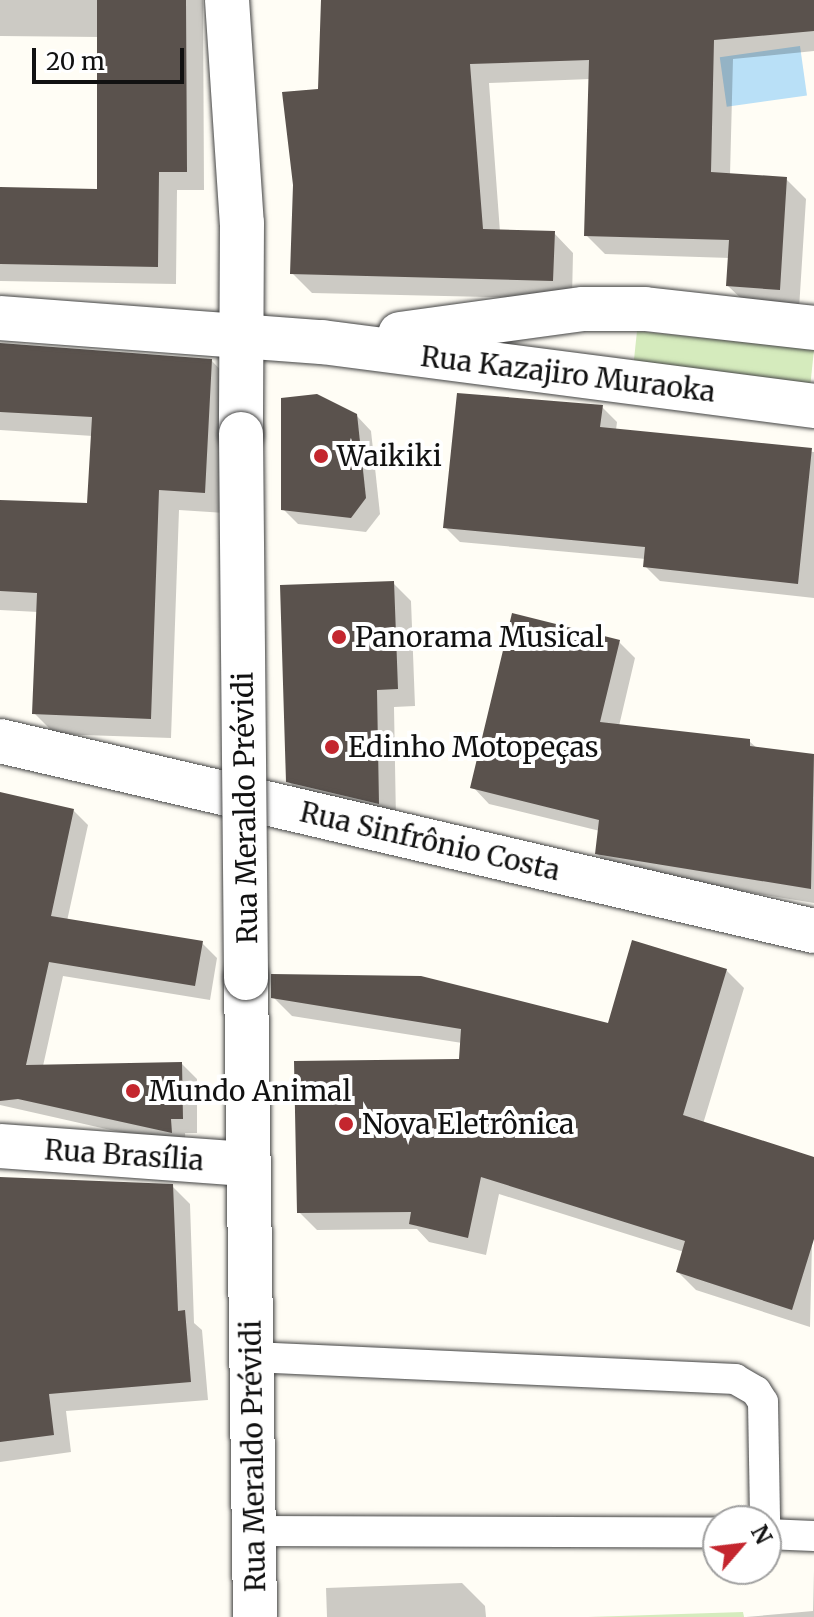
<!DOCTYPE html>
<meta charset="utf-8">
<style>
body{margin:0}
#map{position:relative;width:814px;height:1617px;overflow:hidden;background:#fffdf5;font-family:Merriweather,serif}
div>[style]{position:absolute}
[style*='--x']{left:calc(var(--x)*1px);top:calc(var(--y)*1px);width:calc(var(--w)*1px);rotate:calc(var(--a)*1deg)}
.green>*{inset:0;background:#d5ebbd;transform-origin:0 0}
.water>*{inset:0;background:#b9e0f7;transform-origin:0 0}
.shadow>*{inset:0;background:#0003}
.building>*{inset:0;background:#5a524d}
.roads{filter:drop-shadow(0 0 2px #444) drop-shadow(0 0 2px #444)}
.service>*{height:30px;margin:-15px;padding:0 15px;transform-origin:15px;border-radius:15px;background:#fff}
.minor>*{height:44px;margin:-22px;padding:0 22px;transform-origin:22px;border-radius:22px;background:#fff}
.bridges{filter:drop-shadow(0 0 2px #444) drop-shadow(0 0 2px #444)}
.minor-bridge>*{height:44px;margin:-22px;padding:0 22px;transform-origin:22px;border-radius:22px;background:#fff}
.dots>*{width:22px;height:22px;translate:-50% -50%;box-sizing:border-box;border:4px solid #fff;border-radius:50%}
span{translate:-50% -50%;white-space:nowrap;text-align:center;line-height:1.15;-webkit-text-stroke:8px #fff;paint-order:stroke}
.street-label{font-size:28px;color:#111}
.poi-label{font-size:28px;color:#111}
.left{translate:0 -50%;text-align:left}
.north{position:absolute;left:702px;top:1505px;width:80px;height:80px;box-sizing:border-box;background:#fff;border:2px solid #a0a0a0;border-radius:50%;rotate:62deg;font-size:22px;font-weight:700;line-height:32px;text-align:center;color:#111}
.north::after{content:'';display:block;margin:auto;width:28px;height:36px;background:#c4262e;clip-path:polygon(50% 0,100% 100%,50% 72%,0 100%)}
.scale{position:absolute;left:32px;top:48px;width:152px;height:36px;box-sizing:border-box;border:4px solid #111;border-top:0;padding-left:10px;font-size:24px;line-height:28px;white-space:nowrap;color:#111;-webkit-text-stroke:6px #fff;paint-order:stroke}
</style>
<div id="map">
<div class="green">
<div style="left:637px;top:331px;width:178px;height:36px;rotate:6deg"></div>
<div style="clip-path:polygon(743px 1612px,744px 1617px,588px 1617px)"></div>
</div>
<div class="water">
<div style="left:800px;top:46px;width:50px;height:81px;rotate:82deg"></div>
</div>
<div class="shadow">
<div style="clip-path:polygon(0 0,203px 0,204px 190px,177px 190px,176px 284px,0 281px,0 189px,99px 191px,99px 37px,0 36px)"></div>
<div style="clip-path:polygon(323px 0,814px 0,814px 51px,733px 59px,730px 175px,786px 179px,806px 199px,799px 309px,748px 305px,728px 286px,730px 258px,605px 254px,586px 235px,590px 79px,489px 83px,500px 232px,554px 233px,573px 253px,572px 299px,312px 293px,292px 273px,320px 91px)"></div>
<div style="clip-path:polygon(0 345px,212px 361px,232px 382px,225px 513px,179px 510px,171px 738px,55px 734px,34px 713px,38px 612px,0 610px,0 502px,89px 505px,93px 436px,0 430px)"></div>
<div style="clip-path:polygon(602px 407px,617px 422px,616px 430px,814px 452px,814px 598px,660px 581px,645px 566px,646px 559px,460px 542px,445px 527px)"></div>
<div style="clip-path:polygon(356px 415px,371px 431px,380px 514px,366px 532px,298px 524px,283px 509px)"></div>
<div style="clip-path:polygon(393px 583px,411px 601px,415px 706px,394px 707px,396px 820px,306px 799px,288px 781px)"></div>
<div style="clip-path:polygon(619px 642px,635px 658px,619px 726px,749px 741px,758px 749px,814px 756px,814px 903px,614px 870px,597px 854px,600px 831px,489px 804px,473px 787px)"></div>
<div style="clip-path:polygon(0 795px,73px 810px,88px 825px,67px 921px,202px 943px,217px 958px,210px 1000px,63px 976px,43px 1066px,182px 1064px,197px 1079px,197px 1133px,185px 1133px,186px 1147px,0 1105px)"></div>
<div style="clip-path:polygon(726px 970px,744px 988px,703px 1124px,814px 1159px,810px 1327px,696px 1290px,678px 1272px,684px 1252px,499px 1194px,486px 1255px,429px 1242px,417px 1229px,317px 1230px,299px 1212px,461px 1061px,462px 1043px,292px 1016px,273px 997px,610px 1025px)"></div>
<div style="clip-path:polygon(0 1179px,172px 1186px,190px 1204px,194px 1323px,202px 1330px,208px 1400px,66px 1411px,71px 1452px,0 1462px)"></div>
<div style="clip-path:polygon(814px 1570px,814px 1617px,746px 1617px,813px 1611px)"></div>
<div style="clip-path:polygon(462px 1583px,485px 1606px,486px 1617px,327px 1617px,326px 1588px)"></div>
</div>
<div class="building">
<div style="clip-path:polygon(97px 0,186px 0,187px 172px,159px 172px,158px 267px,0 264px,0 187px,97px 189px)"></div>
<div style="clip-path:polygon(321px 0,814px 0,814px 31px,714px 40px,711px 172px,787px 177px,780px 290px,726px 286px,729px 240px,584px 236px,589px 60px,470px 64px,483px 229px,555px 231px,553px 281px,290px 274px,293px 185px,282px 92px,318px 89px)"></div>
<div style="clip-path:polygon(0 343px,212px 359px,205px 493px,159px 490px,151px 719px,32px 714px,37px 593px,0 591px,0 500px,87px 503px,92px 417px,0 412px)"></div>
<div style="clip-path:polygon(457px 393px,603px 405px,600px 427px,812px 448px,798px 584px,643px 567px,645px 547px,443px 528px)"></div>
<div style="clip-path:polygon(317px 394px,357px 414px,366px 498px,351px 518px,281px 510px,281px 398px)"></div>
<div style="clip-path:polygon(394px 581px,398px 689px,377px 690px,379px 804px,286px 782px,280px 585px)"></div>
<div style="clip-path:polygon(512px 613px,620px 640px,600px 722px,750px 739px,750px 746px,814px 754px,811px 889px,595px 854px,599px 820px,470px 788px)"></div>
<div style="clip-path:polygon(0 792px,74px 809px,51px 916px,203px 941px,195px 986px,49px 962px,26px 1065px,182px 1062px,183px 1119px,171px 1119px,172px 1133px,18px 1099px,0 1101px)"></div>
<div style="clip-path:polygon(632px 940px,727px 969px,683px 1115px,814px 1157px,814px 1239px,792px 1310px,676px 1272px,685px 1241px,481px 1177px,468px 1238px,409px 1224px,411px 1212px,297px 1213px,294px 1061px,459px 1059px,461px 1029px,271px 998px,271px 974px,421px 976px,608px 1023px)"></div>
<div style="clip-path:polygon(0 1177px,173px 1184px,178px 1311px,185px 1310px,191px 1382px,49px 1394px,54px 1435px,0 1442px)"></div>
</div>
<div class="roads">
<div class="service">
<div style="--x:252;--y:1357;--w:484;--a:2.6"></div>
<div style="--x:735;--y:1379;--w:24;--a:30"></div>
<div style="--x:756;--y:1391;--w:13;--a:58"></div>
<div style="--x:763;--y:1402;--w:119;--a:89"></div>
<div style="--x:254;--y:1531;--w:464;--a:0.2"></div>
<div style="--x:766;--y:1534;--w:48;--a:2.4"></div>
</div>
<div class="minor">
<div style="--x:227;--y:0;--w:224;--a:86.2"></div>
<div style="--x:242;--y:223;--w:211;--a:90.3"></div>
<div style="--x:0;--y:318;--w:323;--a:4.3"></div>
<div style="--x:322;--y:342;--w:496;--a:7.4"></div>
<div style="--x:400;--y:334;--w:185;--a:-7.8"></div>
<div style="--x:583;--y:309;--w:62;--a:0"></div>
<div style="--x:645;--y:309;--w:170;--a:6.4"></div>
<div style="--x:0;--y:741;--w:836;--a:13.14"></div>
<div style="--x:246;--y:978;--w:639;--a:89.19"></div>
<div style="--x:0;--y:1146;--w:248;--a:4.2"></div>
</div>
</div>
<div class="bridges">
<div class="minor-bridge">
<div style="--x:241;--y:434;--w:544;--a:89.47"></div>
</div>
</div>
<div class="dots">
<div style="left:321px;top:456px;background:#c4262e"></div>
<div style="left:339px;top:637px;background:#c4262e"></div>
<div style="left:332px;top:747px;background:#c4262e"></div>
<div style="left:133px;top:1091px;background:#c4262e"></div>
<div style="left:346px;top:1124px;background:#c4262e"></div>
</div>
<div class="street-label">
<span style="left:568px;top:374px;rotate:7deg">Rua Kazajiro Muraoka</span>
<span style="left:245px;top:808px;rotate:-91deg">Rua Meraldo Prévidi</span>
<span style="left:430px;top:841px;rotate:13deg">Rua Sinfrônio Costa</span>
<span style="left:124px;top:1155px;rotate:4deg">Rua Brasília</span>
<span style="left:253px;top:1456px;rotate:-91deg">Rua Meraldo Prévidi</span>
</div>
<div class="poi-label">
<span class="left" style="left:337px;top:456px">Waikiki</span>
<span class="left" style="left:355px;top:637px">Panorama Musical</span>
<span class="left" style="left:348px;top:747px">Edinho Motopeças</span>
<span class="left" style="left:149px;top:1091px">Mundo Animal</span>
<span class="left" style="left:362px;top:1124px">Nova Eletrônica</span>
</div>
<div class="north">N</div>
<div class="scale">20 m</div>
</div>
